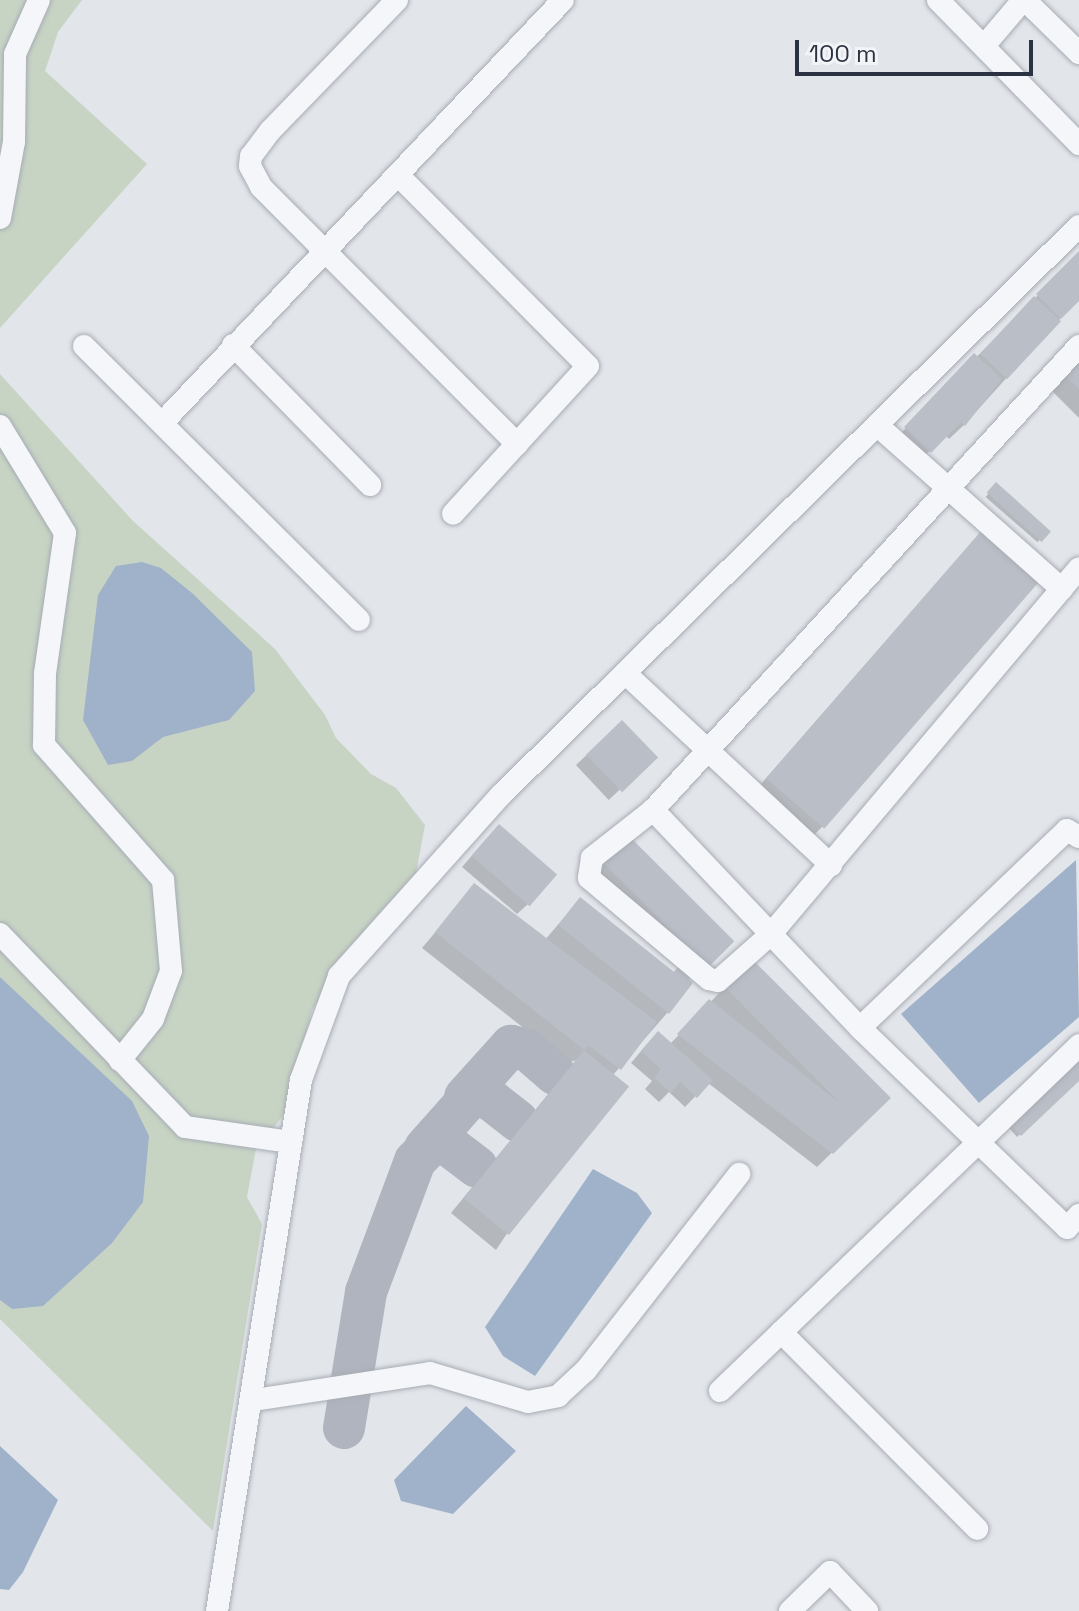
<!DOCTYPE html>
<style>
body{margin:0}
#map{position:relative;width:1079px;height:1611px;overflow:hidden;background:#e2e5ea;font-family:"Space Grotesk",sans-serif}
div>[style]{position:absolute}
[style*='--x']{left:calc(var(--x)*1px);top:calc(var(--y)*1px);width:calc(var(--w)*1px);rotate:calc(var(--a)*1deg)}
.green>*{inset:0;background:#c7d4c4}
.water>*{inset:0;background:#9fb2c9}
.shadow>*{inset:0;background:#0003;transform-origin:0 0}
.taxiway>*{height:42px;margin:-21px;padding:0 21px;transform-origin:21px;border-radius:21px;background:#afb4be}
.building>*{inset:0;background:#babec7;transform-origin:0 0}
.roads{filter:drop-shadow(0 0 2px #a7acb4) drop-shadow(0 0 2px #a7acb4)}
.minor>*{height:22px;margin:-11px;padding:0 11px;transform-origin:11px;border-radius:11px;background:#f5f6f9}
span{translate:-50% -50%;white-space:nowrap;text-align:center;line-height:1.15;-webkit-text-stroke:7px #f2f4f8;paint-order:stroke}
.scale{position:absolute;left:795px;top:40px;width:238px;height:36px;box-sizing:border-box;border:4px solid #2b3342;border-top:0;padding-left:10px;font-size:24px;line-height:28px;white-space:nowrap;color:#2b3342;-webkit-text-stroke:6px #f2f4f8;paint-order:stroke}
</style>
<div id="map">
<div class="green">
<div style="clip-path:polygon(0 0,82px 0,58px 32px,45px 71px,147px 164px,0 328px)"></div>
<div style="clip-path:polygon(0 374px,132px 520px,275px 649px,325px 715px,336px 738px,371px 774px,396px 788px,425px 825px,416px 873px,368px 926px,312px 1010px,289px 1108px,272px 1130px,259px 1133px,247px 1197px,262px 1224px,213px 1531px,0 1319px)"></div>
</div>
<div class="water">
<div style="clip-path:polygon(142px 562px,161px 568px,192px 593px,252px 652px,255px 691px,229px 720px,163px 737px,132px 761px,108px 765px,83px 720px,98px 595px,116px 566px)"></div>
<div style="clip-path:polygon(1076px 860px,1079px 1017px,979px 1103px,901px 1014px)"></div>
<div style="clip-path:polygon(0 977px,132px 1101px,149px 1136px,143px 1202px,112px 1243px,43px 1306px,12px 1309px,0 1300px)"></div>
<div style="clip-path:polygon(593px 1169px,637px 1193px,652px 1213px,535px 1376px,503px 1356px,485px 1327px)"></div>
<div style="clip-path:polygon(466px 1406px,516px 1451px,453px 1514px,401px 1501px,394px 1480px)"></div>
<div style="clip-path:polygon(0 1446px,58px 1500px,23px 1572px,9px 1590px,0 1589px)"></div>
</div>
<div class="shadow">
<div style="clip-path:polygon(1079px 254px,1079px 298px,964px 425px,949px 439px,945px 435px,915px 466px,891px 443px)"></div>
<div style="clip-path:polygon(1079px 360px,1079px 418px,1050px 389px)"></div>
<div style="left:996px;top:485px;width:69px;height:16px;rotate:41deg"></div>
<div style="clip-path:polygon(968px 547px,823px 826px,808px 841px,753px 793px)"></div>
<div style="left:622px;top:722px;width:48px;height:63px;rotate:47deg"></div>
<div style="clip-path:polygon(488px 837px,528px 904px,517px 914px,462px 867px)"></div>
<div style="clip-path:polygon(629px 839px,732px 941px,693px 980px,689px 976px,668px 1012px,613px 1075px,496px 1250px,451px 1213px,576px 1060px,568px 1063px,422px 948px,474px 886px,544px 941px,580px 899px,673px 973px,680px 967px,590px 878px)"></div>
<div style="clip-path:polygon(751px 960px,888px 1098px,817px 1167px,708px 1083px,685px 1107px,669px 1092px,659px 1102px,645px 1089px,652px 1081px,631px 1063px,647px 1044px,670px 1044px)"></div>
<div style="clip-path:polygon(1079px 1062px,1079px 1078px,1017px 1137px,1009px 1128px)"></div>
</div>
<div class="taxiway">
<div style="--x:465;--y:1097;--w:69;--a:-48"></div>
<div style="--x:511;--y:1046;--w:16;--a:14"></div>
<div style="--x:527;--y:1050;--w:37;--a:41"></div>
<div style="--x:425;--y:1148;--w:72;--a:-48.4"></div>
<div style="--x:473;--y:1094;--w:19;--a:18"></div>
<div style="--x:491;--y:1100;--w:34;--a:38"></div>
<div style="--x:344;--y:1428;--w:138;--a:-80.8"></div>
<div style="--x:366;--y:1292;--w:140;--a:-69.5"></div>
<div style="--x:415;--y:1161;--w:28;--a:-46"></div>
<div style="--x:434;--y:1141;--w:10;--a:6"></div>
<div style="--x:444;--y:1142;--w:41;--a:37.1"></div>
</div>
<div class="building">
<div style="clip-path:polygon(1079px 251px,1079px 301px,1061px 319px,1036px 294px)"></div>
<div style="left:1034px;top:296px;width:37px;height:79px;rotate:43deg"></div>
<div style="clip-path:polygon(974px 353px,1002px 379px,965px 426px,961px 422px,931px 453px,904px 427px)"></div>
<div style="clip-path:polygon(1079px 357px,1079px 389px,1063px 373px)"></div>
<div style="left:996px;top:482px;width:74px;height:14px;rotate:42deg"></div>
<div style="left:982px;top:530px;width:77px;height:329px;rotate:41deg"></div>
<div style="left:622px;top:720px;width:52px;height:50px;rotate:46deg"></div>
<div style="left:499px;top:824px;width:77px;height:42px;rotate:41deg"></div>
<div style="left:629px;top:836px;width:149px;height:37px;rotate:45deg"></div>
<div style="clip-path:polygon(474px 883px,657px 1022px,621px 1070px,589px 1046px,584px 1050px,435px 932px)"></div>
<div style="clip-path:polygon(580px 897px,674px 972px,682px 962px,694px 972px,689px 979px,693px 983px,669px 1014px,558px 925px)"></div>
<div style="clip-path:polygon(751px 958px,891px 1098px,833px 1154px,677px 1034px,709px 999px,842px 1105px,723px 985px)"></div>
<div style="clip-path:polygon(658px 1031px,713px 1080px,697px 1098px,680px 1082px,671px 1093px,654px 1078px,661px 1069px,641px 1051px)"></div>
<div style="left:584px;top:1050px;width:58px;height:191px;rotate:39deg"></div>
<div style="clip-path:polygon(1079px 1059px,1079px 1081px,1021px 1136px,1010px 1124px)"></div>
</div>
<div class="roads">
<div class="minor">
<div style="--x:397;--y:0;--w:182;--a:134.1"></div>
<div style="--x:270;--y:131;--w:31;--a:127"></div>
<div style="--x:251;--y:156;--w:10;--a:96"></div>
<div style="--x:250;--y:166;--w:24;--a:62"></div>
<div style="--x:261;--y:187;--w:363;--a:45.1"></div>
<div style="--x:938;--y:0;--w:202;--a:45.6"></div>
<div style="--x:1025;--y:0;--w:76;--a:44.5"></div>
<div style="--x:984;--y:46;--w:60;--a:-49.7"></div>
<div style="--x:398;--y:175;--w:269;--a:45.2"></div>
<div style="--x:588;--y:366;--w:200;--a:132.4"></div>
<div style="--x:0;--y:218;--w:77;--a:-79.6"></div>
<div style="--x:14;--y:142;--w:88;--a:-89.3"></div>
<div style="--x:15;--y:54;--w:59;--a:-66"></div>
<div style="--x:233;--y:345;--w:196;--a:45.6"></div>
<div style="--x:84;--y:346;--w:388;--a:44.9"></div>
<div style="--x:163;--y:422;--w:581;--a:-46.53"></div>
<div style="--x:877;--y:425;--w:247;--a:41.6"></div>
<div style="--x:0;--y:426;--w:125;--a:58.7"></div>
<div style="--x:65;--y:533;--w:142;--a:98.1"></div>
<div style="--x:45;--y:674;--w:71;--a:90.8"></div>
<div style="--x:44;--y:745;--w:180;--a:48.6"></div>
<div style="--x:163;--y:880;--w:91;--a:85"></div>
<div style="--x:171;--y:971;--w:51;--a:110.6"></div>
<div style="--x:153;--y:1019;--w:53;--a:128.8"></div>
<div style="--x:625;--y:673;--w:282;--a:43"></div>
<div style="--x:653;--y:810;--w:78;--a:141.8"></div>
<div style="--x:592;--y:858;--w:20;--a:99"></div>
<div style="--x:589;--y:878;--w:157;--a:40.1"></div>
<div style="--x:709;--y:979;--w:9;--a:13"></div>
<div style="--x:718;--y:981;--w:71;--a:-41.6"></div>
<div style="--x:771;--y:934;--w:478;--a:-49.9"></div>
<div style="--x:1079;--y:837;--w:14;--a:-150"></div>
<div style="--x:1067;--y:830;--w:286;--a:136.3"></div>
<div style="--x:860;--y:1028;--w:288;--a:44"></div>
<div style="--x:1067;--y:1228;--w:18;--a:-47"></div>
<div style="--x:0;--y:934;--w:267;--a:46.2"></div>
<div style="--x:185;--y:1127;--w:106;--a:8.1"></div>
<div style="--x:860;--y:1028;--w:301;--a:-133.5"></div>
<div style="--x:653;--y:810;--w:630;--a:-47.44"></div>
<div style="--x:781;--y:1332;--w:278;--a:45.1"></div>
<div style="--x:720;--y:1391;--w:499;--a:-43.9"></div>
<div style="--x:254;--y:1400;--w:178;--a:-8.7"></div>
<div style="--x:430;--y:1373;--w:102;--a:16.5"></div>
<div style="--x:528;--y:1402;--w:31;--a:-11"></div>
<div style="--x:558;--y:1396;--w:38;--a:-43"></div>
<div style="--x:586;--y:1370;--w:249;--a:-52"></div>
<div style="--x:217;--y:1611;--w:538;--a:-81.01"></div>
<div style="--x:301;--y:1080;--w:111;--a:-69.9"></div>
<div style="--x:339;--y:976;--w:243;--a:-48.2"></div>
<div style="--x:501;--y:795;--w:811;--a:-44.55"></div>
<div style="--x:790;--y:1611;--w:56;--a:-44.3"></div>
<div style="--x:830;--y:1572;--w:54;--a:46.5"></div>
</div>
</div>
<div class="scale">100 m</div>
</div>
